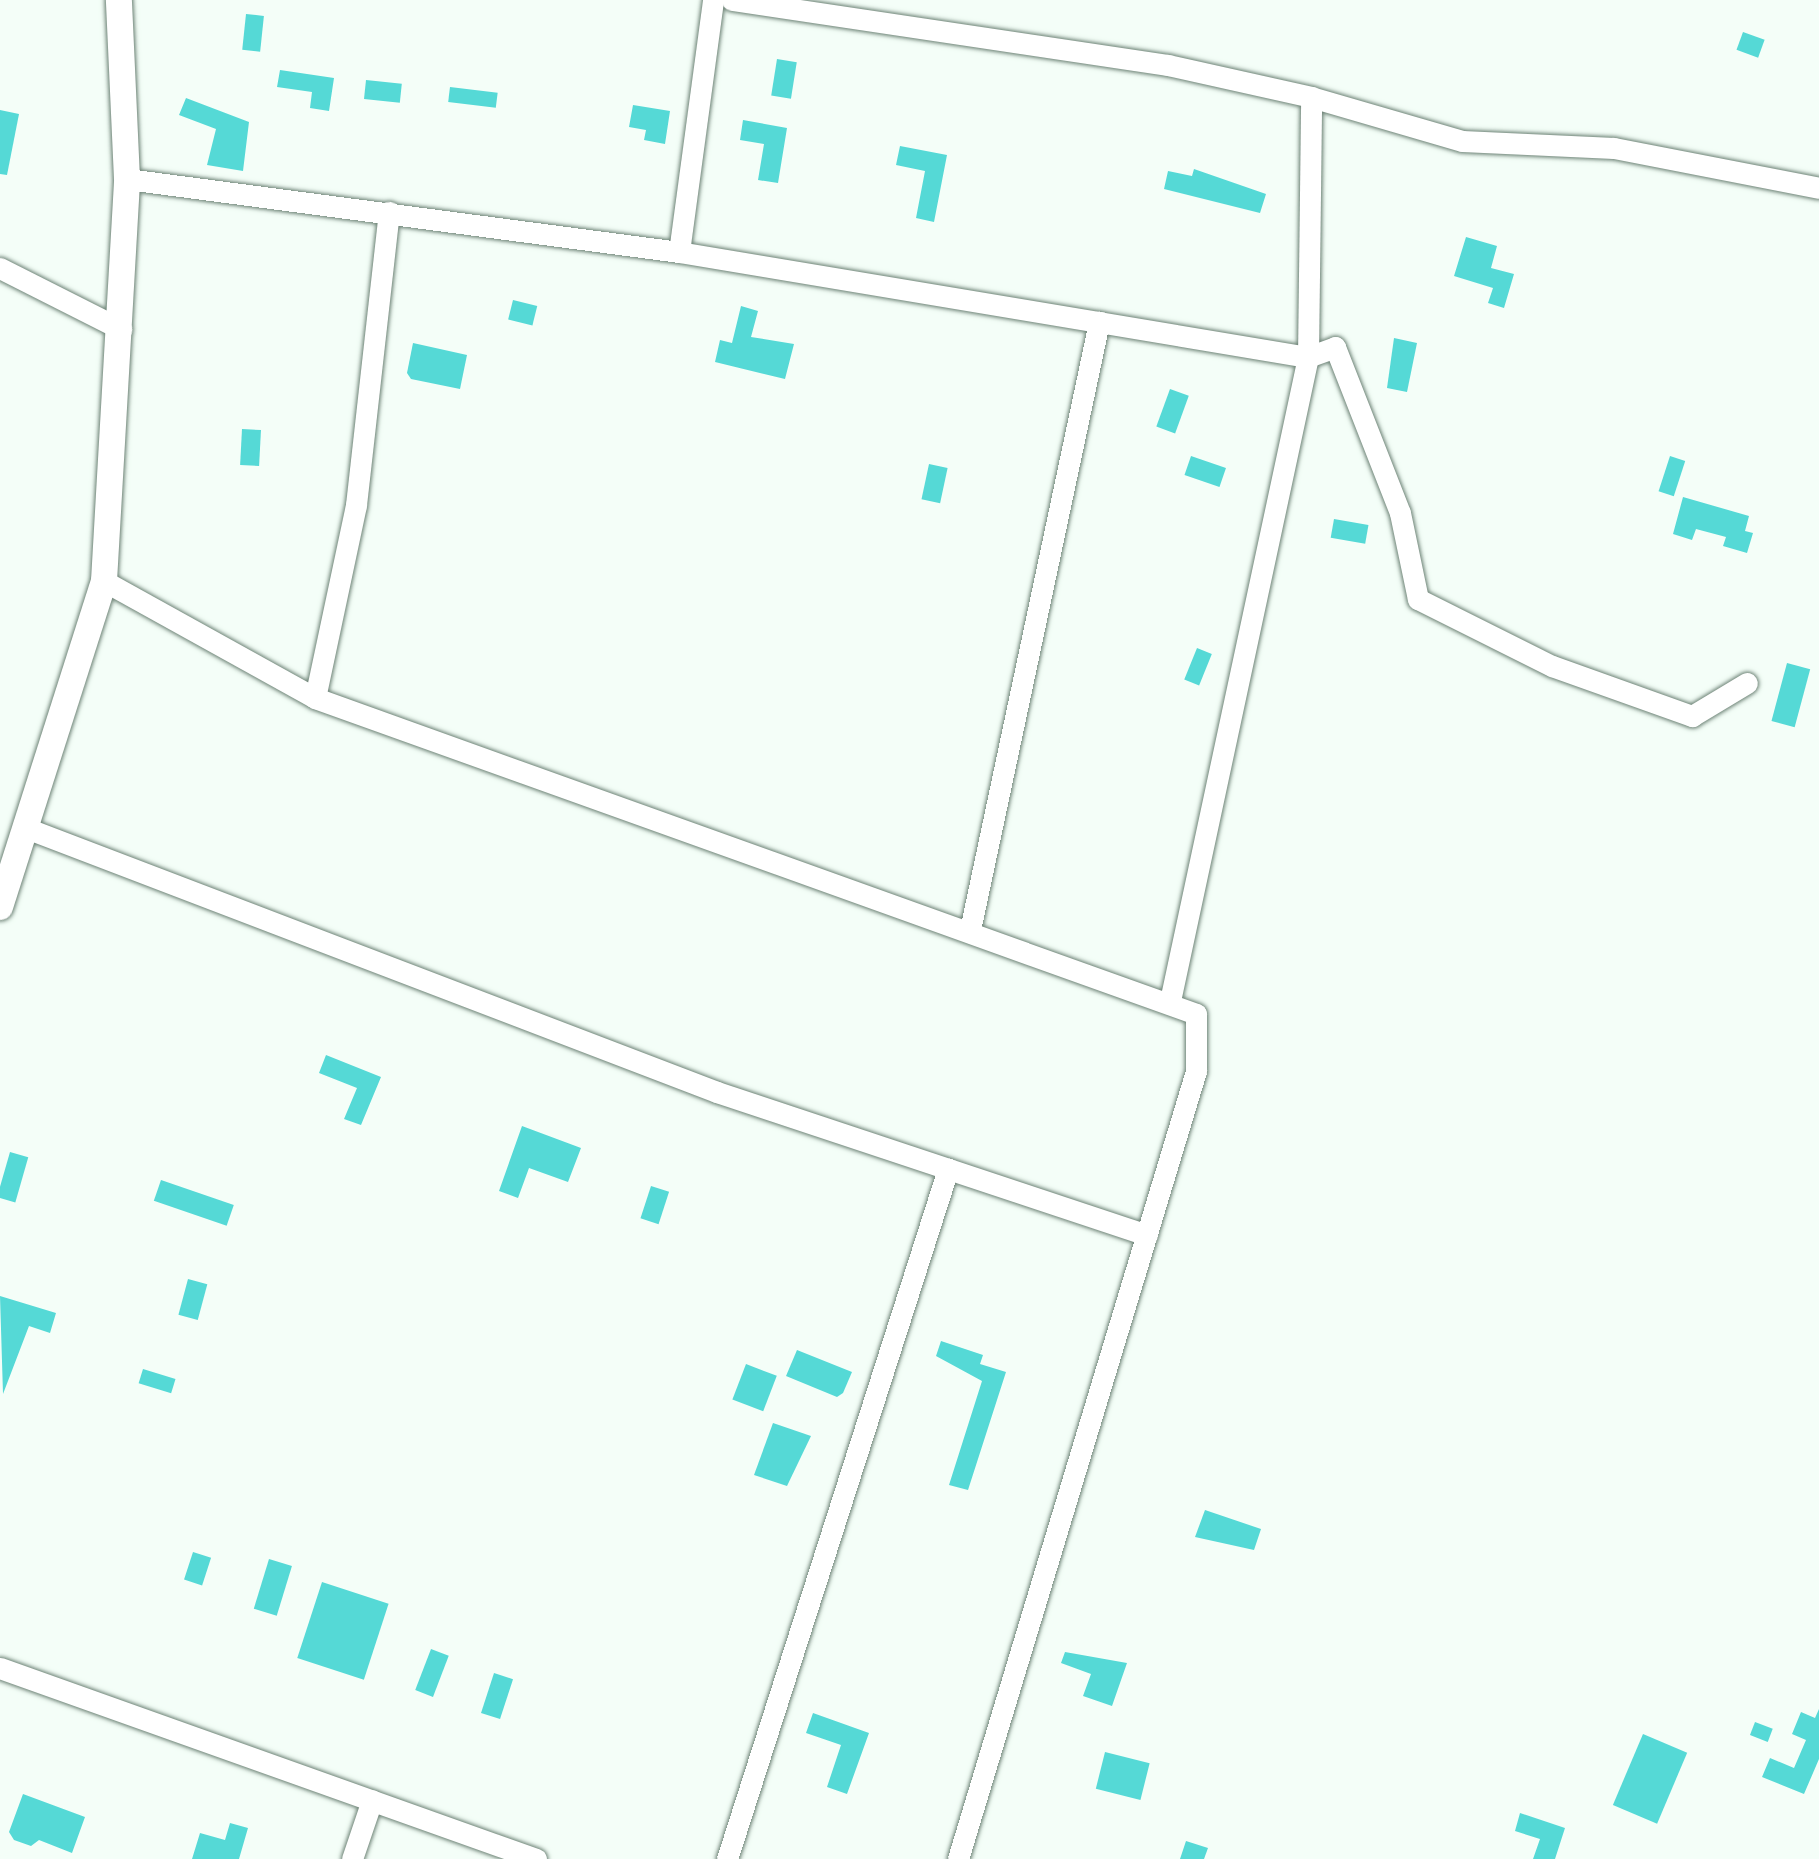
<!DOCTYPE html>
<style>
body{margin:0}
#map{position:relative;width:1819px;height:1859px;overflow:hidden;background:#f4fef8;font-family:Roboto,sans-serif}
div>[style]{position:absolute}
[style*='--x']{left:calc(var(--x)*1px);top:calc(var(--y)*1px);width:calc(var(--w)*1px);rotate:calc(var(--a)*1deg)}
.building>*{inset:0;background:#55d9d6;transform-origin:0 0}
.roads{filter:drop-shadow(0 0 2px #6d8376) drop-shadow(0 0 2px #6d8376)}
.minor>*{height:21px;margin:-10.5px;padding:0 10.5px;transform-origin:10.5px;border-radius:10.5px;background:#fff}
.tertiary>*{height:26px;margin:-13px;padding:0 13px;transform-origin:13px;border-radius:13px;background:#fff}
span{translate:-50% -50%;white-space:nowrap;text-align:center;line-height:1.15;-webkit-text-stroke:5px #f4fef8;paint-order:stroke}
</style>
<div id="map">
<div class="building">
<div style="left:246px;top:14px;width:18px;height:36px;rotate:6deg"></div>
<div style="left:1743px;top:32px;width:23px;height:19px;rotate:20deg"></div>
<div style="left:777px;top:59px;width:20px;height:37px;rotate:9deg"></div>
<div style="clip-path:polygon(280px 70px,334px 78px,329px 111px,310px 108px,312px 92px,277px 87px)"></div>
<div style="left:366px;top:80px;width:36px;height:19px;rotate:6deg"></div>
<div style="left:450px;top:87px;width:48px;height:15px;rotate:7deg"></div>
<div style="clip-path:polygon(186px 98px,249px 122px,243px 171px,207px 165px,216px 129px,179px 115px)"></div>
<div style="clip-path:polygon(633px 105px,670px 111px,665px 144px,644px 140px,646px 130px,629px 127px)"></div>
<div style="clip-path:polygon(0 110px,19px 114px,7px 175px,0 174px)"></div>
<div style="clip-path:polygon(743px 120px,787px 128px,778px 183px,758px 180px,764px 144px,740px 140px)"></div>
<div style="clip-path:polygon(900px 146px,947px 155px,934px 222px,916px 218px,925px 171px,896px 165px)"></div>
<div style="clip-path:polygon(1194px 169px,1266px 194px,1260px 213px,1164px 189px,1168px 171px,1192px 176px)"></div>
<div style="clip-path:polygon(1466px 237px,1497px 246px,1491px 268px,1514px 274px,1504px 308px,1488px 303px,1493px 288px,1454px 276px)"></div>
<div style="left:513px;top:300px;width:25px;height:20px;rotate:14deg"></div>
<div style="clip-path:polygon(741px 306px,758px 311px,751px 337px,794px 344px,785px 379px,715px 362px,720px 340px,732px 343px)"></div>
<div style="clip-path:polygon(1394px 338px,1417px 343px,1407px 392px,1387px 388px)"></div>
<div style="clip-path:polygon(413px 343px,467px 355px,460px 389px,411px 379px,407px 373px)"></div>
<div style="left:1170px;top:389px;width:20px;height:40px;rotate:20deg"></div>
<div style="left:242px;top:429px;width:19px;height:36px;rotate:3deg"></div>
<div style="left:1191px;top:456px;width:37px;height:20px;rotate:19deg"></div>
<div style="left:1670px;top:456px;width:16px;height:37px;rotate:18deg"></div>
<div style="left:929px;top:464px;width:19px;height:36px;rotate:12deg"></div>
<div style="clip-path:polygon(1683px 497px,1749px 516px,1745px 531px,1753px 533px,1747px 553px,1723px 546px,1726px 537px,1696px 529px,1692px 540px,1673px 534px)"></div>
<div style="left:1334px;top:519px;width:35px;height:19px;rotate:10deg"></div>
<div style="left:1197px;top:648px;width:16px;height:34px;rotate:22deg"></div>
<div style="left:1787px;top:663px;width:24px;height:60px;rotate:15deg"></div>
<div style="clip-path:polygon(326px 1055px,381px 1077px,361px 1125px,344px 1119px,357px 1088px,319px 1073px)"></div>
<div style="clip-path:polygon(522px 1126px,581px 1148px,568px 1182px,529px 1168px,518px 1198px,499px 1191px)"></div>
<div style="left:10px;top:1152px;width:19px;height:47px;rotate:16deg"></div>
<div style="left:161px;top:1180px;width:77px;height:22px;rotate:19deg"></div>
<div style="left:651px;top:1186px;width:19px;height:34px;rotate:18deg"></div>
<div style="left:188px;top:1279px;width:20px;height:37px;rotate:15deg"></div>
<div style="clip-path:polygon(0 1296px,56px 1313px,50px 1333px,29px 1326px,3px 1394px)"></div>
<div style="clip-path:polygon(941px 1341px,983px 1355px,980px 1364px,1006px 1372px,968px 1490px,949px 1485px,982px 1381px,936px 1356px)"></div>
<div style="clip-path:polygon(797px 1350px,852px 1372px,843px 1393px,837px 1397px,786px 1376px)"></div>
<div style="left:746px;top:1364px;width:33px;height:38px;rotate:21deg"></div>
<div style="left:143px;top:1369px;width:34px;height:15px;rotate:17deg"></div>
<div style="clip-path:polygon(773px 1423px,811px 1436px,787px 1486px,754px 1475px)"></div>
<div style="clip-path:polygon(1205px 1510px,1261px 1529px,1254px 1550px,1195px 1537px)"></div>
<div style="left:193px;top:1552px;width:19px;height:29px;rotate:18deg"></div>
<div style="left:269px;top:1559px;width:24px;height:52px;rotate:17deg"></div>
<div style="left:322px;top:1582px;width:70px;height:80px;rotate:18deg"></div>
<div style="left:431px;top:1649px;width:19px;height:44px;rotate:21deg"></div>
<div style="clip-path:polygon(1065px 1652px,1127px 1663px,1112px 1706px,1083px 1696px,1091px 1674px,1061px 1663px)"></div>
<div style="left:494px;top:1673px;width:20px;height:42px;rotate:18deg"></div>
<div style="clip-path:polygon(1819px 1709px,1819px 1759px,1804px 1794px,1762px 1777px,1770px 1758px,1794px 1768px,1806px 1740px,1792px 1734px,1801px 1712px,1815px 1718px)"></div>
<div style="clip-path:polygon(813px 1713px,869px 1733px,847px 1794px,827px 1787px,841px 1745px,806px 1733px)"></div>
<div style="left:1755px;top:1722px;width:19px;height:14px;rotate:21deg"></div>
<div style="left:1643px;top:1734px;width:48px;height:77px;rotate:23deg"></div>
<div style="left:1105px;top:1752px;width:46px;height:38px;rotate:14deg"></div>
<div style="clip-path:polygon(23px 1794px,85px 1817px,72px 1853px,39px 1840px,31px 1846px,14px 1840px,9px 1832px)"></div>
<div style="clip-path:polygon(1520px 1813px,1565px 1828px,1555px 1859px,1533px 1859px,1540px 1839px,1515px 1831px)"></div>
<div style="clip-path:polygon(230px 1823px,248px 1828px,239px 1859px,192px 1859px,200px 1833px,225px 1840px)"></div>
<div style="clip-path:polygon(1186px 1841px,1208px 1848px,1204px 1859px,1180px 1859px)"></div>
</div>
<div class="roads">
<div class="minor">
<div style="--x:732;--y:0;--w:441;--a:8.5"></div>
<div style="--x:1168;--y:65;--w:147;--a:12.6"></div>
<div style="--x:1311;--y:97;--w:157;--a:16.2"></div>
<div style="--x:1462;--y:141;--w:152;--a:2.6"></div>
<div style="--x:1614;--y:148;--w:209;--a:11"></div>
<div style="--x:127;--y:179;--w:557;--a:7.53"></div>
<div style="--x:679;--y:252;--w:638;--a:9.48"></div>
<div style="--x:1308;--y:357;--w:29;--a:-20"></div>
<div style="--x:1335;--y:347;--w:178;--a:68.6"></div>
<div style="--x:1400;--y:513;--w:88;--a:78.2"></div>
<div style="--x:1418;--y:599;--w:150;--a:26.6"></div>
<div style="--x:1552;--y:666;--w:149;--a:19.7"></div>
<div style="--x:1692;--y:716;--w:64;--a:-31"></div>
<div style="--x:679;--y:252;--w:254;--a:-82.3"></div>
<div style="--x:0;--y:268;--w:136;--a:26.8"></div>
<div style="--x:104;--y:581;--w:241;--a:29"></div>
<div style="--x:315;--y:698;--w:936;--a:19.73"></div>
<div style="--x:1196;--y:1014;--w:57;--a:90"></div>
<div style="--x:1196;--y:1071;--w:823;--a:106.81"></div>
<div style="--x:315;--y:698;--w:197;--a:-78"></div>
<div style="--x:356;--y:505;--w:295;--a:-83.6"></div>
<div style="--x:26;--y:828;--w:740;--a:20.91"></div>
<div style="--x:717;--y:1092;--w:453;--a:18.4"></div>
<div style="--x:970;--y:930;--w:622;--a:-78.02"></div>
<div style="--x:1170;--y:1001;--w:659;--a:-77.91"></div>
<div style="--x:1308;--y:357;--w:260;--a:-89.3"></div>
<div style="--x:0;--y:1668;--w:569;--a:19.61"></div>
<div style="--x:352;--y:1859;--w:62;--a:-71.3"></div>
<div style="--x:727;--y:1859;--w:725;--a:-72.24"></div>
</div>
<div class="tertiary">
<div style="--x:0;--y:907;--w:342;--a:-72.3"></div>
<div style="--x:104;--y:581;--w:403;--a:-86.7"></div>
<div style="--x:127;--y:179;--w:179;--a:-92.6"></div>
</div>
</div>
</div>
